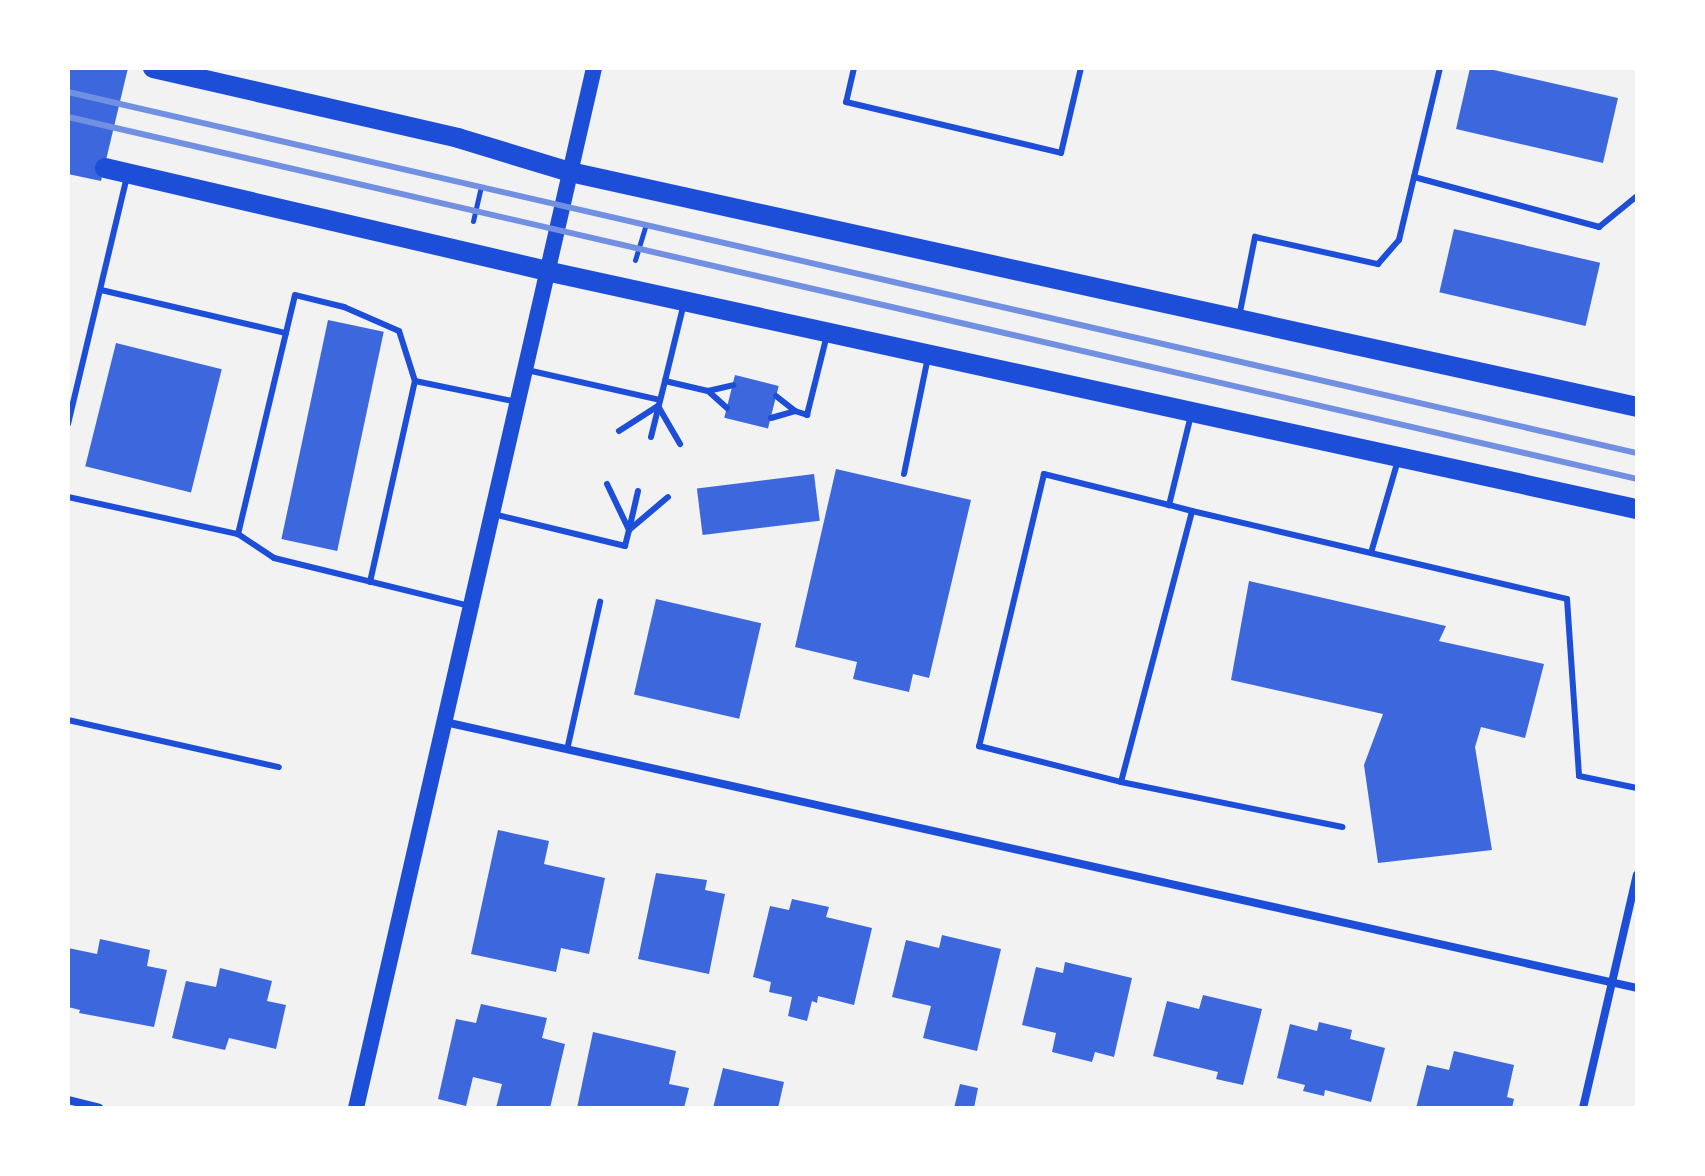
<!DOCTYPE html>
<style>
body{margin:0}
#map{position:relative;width:1705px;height:1176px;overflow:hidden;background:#f2f2f2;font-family:"Noto Serif",serif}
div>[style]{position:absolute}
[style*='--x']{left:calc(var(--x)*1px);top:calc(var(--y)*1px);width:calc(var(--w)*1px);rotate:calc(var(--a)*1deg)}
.building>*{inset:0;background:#3d67dc;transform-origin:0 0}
.path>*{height:5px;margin:-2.5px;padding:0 2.5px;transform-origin:2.5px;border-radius:2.5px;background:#1d4ed8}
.service>*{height:6px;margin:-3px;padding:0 3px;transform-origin:3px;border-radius:3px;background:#1d4ed8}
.minor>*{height:8px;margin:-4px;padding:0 4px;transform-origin:4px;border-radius:4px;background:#1d4ed8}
.secondary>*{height:16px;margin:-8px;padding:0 8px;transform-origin:8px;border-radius:8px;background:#1d4ed8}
.primary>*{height:20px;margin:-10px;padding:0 10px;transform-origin:10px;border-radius:10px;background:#1d4ed8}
.rail>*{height:6px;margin:-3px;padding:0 3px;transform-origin:3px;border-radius:3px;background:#7290e2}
span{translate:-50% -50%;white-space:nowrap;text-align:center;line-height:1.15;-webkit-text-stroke:7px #fff;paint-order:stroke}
.frame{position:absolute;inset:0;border:70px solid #fff;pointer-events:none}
</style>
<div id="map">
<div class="building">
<div style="clip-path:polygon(68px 68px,128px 68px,101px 181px,68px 174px)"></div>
<div style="clip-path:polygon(1470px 68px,1485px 68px,1618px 98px,1603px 163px,1456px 129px)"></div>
<div style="left:1454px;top:229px;width:150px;height:65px;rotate:13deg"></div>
<div style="left:328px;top:320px;width:57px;height:224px;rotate:12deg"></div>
<div style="left:116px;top:343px;width:109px;height:127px;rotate:14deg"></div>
<div style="left:735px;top:375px;width:45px;height:44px;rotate:14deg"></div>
<div style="clip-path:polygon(836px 469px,971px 500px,929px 678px,913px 674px,909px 692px,853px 679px,857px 662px,795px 647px)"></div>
<div style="left:814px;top:474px;width:47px;height:118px;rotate:83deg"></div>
<div style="clip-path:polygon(1249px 581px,1446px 626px,1439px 641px,1544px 664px,1525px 738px,1481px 727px,1475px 747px,1492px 850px,1378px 863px,1364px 765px,1383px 714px,1231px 680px)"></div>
<div style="left:656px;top:599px;width:108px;height:98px;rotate:13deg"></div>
<div style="clip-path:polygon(498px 830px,549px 841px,544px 864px,605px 878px,589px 954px,561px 948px,556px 972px,471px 954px)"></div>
<div style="clip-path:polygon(656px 873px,707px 880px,705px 890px,725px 894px,709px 974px,638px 959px)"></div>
<div style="clip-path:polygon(792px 899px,829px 907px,826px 917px,872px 928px,854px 1005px,818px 996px,817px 1003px,812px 1001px,807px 1021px,788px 1016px,792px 997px,769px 992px,771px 982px,753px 977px,770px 906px,789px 910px)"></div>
<div style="clip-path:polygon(942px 935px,1001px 949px,977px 1051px,923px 1038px,931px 1006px,892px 997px,906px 940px,939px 948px)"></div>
<div style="clip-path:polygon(100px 939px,150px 950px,147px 966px,167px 970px,154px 1027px,79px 1013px,80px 1010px,68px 1007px,68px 948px,97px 954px)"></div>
<div style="clip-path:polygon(1065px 962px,1132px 978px,1114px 1057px,1095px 1052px,1092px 1062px,1052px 1052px,1056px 1033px,1022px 1025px,1036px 967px,1063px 973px)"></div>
<div style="clip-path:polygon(220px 968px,272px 981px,267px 1001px,286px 1005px,276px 1049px,229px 1038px,225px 1050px,172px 1038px,186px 981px,216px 987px)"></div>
<div style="clip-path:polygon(1203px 995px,1262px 1009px,1243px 1085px,1216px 1079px,1218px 1072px,1153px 1056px,1167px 1001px,1199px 1009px)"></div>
<div style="clip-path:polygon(481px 1004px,547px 1018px,542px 1038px,565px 1044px,550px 1108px,496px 1108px,502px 1084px,473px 1077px,466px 1106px,438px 1099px,456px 1019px,476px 1023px)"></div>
<div style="clip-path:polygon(1319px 1022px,1352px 1030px,1350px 1039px,1385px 1048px,1371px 1102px,1325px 1090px,1324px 1096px,1303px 1091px,1305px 1085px,1277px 1078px,1290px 1024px,1317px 1031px)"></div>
<div style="clip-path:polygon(593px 1032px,676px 1051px,669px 1084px,689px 1088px,684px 1108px,577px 1108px)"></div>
<div style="clip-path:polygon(1454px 1051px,1514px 1065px,1507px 1097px,1514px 1099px,1512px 1108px,1416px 1108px,1427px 1065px,1449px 1070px)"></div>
<div style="clip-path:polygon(723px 1068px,784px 1082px,778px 1108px,713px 1108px)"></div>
<div style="clip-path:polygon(960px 1084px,978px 1088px,974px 1108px,954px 1108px)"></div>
</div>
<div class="path">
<div style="--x:473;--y:221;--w:35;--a:-77"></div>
<div style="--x:635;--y:260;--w:37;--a:-73"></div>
</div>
<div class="service">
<div style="--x:854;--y:68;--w:35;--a:103"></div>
<div style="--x:846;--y:102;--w:221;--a:13.3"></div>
<div style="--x:1061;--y:153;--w:87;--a:-76.8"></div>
<div style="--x:1414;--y:177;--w:192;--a:15.1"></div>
<div style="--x:1599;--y:227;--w:49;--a:-39.2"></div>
<div style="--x:101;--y:290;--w:190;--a:13.1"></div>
<div style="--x:684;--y:303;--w:80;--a:103.7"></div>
<div style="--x:665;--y:381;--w:44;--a:13.1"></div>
<div style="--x:1239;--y:317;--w:82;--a:-78.7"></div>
<div style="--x:1255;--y:237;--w:126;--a:12.4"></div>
<div style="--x:1378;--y:264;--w:32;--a:-49"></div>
<div style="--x:1399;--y:240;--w:177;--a:-76.6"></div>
<div style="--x:527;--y:370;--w:136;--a:12.7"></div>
<div style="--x:415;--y:381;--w:104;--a:11.6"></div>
<div style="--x:776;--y:396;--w:24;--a:38"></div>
<div style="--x:727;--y:408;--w:25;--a:-138"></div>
<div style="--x:708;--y:391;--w:26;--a:-13"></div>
<div style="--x:1191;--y:415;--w:93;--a:103.7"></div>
<div style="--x:1169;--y:505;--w:129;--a:-166.1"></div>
<div style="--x:1044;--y:474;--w:280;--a:103.4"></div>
<div style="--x:979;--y:746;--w:146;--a:14.2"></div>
<div style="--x:1121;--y:782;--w:226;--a:11.5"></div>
<div style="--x:771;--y:418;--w:25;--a:-16"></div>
<div style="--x:795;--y:411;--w:13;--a:18"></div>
<div style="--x:807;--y:415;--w:82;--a:-76"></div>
<div style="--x:68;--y:424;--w:255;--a:-76.6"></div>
<div style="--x:619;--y:431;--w:46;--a:-32.7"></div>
<div style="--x:658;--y:406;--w:44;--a:59.9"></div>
<div style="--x:651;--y:437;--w:58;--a:-76"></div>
<div style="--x:904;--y:474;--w:119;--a:-78.4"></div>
<div style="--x:607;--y:484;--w:51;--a:64.4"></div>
<div style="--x:629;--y:530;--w:40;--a:-77"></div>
<div style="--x:68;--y:497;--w:174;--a:12.3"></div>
<div style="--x:1192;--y:511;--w:385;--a:13.2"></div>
<div style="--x:1567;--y:599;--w:177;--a:86.1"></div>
<div style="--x:1579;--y:776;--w:59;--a:11.7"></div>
<div style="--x:493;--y:514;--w:136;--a:13.6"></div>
<div style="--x:625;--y:546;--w:16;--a:-76"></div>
<div style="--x:629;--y:530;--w:51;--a:-40.2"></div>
<div style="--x:1371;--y:553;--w:97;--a:-73.8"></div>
<div style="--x:370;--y:582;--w:206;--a:-77.4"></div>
<div style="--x:415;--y:381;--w:52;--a:-107.7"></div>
<div style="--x:399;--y:331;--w:60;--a:-156.4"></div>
<div style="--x:344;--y:307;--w:50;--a:-166.2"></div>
<div style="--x:295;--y:295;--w:246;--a:103.4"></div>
<div style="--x:238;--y:534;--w:43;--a:33.7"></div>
<div style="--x:274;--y:558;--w:202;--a:13.8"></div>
<div style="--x:68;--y:720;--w:216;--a:12.6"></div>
<div style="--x:567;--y:750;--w:152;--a:-77.4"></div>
<div style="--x:1121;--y:782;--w:280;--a:-75.3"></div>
<div style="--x:1192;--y:511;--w:24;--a:-165"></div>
</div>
<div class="minor">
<div style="--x:445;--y:722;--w:1221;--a:12.58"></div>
<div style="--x:68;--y:1100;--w:32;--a:14"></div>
<div style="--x:1583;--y:1108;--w:239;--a:-77"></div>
</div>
<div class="secondary">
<div style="--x:356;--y:1108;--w:1067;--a:-77.11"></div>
</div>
<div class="primary">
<div style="--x:153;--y:68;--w:313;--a:12.9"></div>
<div style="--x:458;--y:138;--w:117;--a:16.9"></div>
<div style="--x:570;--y:172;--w:1093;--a:12.42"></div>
<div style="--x:105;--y:168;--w:453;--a:13.1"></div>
<div style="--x:546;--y:271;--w:1117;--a:12.31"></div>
</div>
<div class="rail">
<div style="--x:68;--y:92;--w:1610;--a:12.96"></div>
<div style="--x:68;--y:117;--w:1610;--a:12.99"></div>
</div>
<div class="frame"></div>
</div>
